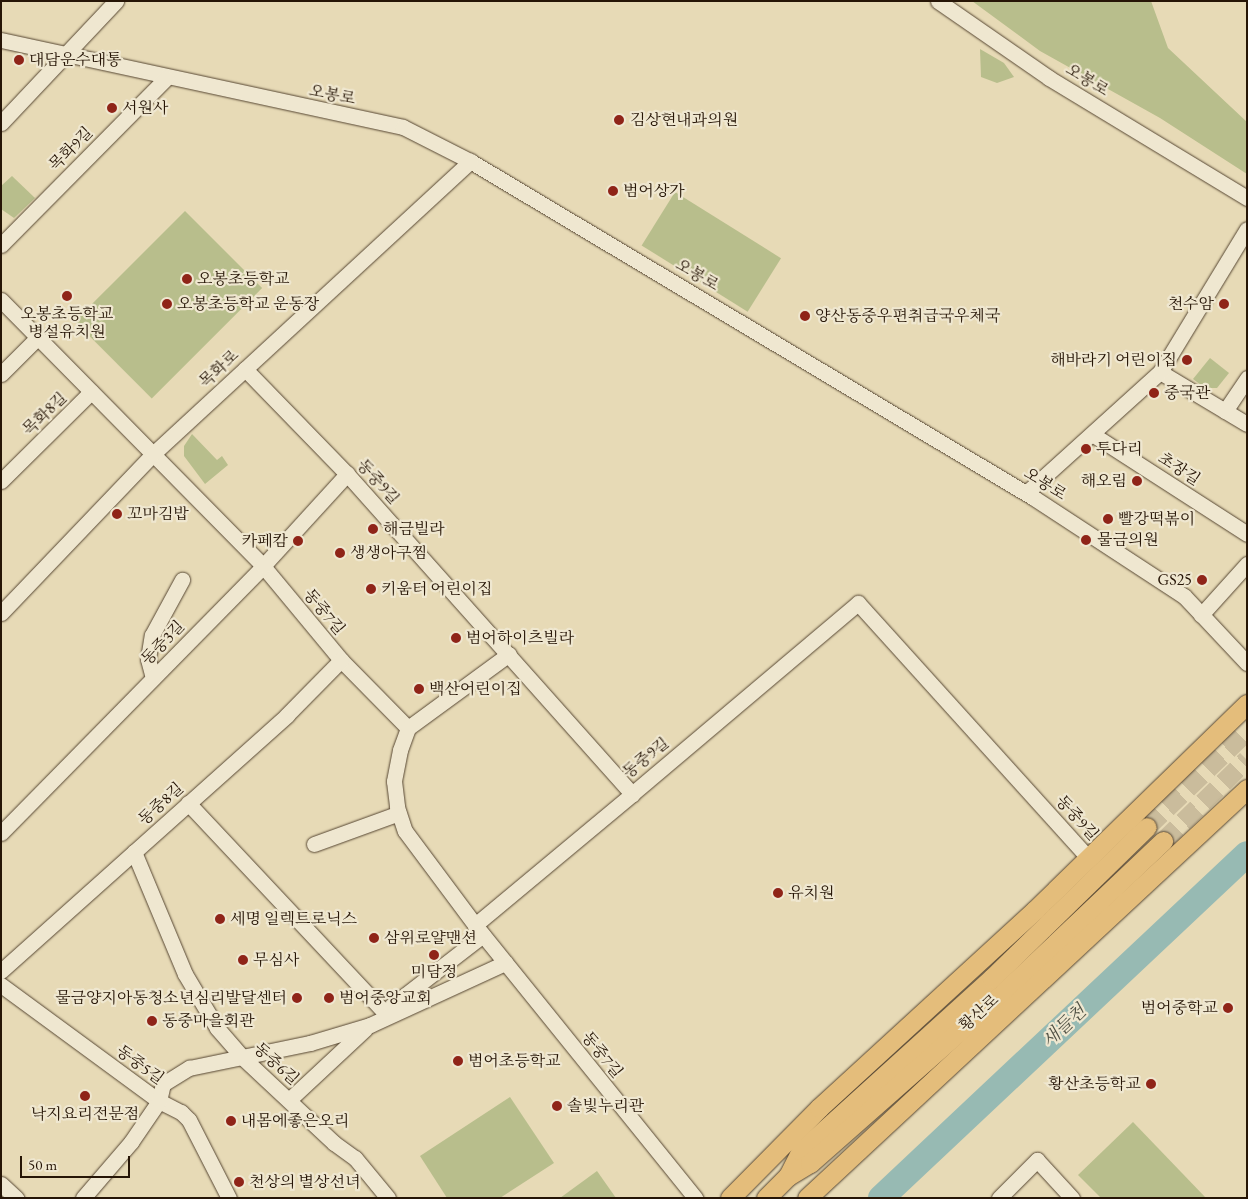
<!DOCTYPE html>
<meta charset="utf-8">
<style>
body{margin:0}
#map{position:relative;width:1248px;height:1199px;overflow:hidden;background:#e7dab6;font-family:"EB Garamond","Noto Serif KR",serif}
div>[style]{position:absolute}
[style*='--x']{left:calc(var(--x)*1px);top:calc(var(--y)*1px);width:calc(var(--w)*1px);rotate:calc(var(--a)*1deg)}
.green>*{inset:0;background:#b8be8c;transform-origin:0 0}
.river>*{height:26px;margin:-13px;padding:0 13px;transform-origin:13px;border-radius:13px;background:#97bab3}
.major-tunnel>*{height:19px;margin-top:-9.5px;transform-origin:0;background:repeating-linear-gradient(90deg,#cabc9c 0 19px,transparent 0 28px)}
.roads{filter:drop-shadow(0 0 1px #564632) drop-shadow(0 0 1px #564632)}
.minor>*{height:15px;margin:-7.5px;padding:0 7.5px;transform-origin:7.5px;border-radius:7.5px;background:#efe7d0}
.major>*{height:19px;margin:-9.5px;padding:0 9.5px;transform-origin:9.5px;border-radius:9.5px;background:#e4bd7b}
.dots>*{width:14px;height:14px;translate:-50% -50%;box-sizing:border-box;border:2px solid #efe7d0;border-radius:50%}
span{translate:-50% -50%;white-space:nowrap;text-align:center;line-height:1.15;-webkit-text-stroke:4.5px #efe7d0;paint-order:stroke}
.poi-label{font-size:16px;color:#261506}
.left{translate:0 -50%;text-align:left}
.right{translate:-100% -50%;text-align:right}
.street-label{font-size:16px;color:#261506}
.water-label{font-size:18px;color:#4e4f43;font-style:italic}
.frame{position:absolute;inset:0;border:2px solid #261506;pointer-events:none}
.scale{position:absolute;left:20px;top:1156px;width:110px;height:22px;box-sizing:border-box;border:2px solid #261506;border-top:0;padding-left:6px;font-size:15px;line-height:18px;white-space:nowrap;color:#261506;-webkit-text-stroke:4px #efe7d0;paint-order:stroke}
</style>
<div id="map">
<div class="green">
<div style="clip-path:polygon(972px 1px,1151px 1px,1168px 48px,1247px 122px,1247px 174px,1160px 118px,1040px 51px)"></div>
<div style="clip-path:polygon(980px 49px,1004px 63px,1014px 77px,997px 83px,981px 77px)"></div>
<div style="clip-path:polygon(12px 176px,35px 198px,14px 218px,1px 209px,1px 186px)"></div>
<div style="left:675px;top:192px;width:125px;height:63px;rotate:32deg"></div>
<div style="left:185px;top:211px;width:109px;height:156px;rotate:45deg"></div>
<div style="clip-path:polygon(1210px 358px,1229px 373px,1217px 388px,1205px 388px,1193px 379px)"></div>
<div style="clip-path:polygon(192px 434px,217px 460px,222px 456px,228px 465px,205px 484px,184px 456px,184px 446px)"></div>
<div style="clip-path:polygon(510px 1097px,554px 1163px,500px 1198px,447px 1198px,420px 1156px)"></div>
<div style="clip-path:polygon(1133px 1122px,1206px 1198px,1101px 1198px,1078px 1175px)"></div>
<div style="clip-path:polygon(597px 1171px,616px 1198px,560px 1198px)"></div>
</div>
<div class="river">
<div style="--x:881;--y:1198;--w:502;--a:-43.23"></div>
</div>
<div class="major-tunnel">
<div style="--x:1147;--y:827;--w:139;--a:-43.8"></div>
<div style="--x:1163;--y:841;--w:117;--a:-44.3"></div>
</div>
<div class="roads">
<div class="minor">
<div style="--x:938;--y:1;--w:135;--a:34.7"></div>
<div style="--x:1049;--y:78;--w:232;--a:31.2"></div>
<div style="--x:1;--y:40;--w:411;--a:12.2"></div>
<div style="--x:403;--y:127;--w:75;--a:26.9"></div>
<div style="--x:470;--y:161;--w:657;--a:30.86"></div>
<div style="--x:1034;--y:498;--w:179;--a:33.2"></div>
<div style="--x:1184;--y:596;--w:92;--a:46.8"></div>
<div style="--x:1;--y:123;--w:168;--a:-46.7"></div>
<div style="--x:1;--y:245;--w:235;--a:-45.3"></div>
<div style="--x:1;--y:300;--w:373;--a:45.4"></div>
<div style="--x:263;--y:566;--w:122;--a:50.3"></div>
<div style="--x:341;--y:660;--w:95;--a:45.4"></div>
<div style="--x:245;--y:369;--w:146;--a:45.8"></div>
<div style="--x:347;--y:474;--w:429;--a:48.3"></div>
<div style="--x:632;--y:794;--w:296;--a:-40.2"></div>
<div style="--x:858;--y:603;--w:345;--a:47.9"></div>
<div style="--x:1160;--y:372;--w:101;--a:30.9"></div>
<div style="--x:1;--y:374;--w:51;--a:-45"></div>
<div style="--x:1225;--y:411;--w:40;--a:-56"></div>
<div style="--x:1092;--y:434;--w:184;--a:32.8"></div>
<div style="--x:1;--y:481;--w:127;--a:-44.7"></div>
<div style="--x:1026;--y:493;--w:181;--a:-42.1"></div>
<div style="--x:1160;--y:372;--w:167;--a:-58.7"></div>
<div style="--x:1;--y:613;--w:220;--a:-46.3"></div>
<div style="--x:153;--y:454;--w:432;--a:-42.7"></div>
<div style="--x:1201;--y:615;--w:69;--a:-48"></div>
<div style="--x:153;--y:678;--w:20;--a:-105"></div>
<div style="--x:148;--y:659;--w:24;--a:-81"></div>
<div style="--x:152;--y:635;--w:63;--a:-61.4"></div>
<div style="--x:408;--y:728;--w:23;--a:110"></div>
<div style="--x:400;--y:750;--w:32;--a:101"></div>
<div style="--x:394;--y:781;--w:26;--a:83"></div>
<div style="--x:397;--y:807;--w:25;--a:72"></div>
<div style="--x:405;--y:831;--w:117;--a:53.3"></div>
<div style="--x:475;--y:925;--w:351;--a:51.1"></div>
<div style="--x:408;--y:728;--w:125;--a:-36.2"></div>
<div style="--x:188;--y:803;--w:292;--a:46.8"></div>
<div style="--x:1;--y:833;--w:374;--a:-45.5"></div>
<div style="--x:263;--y:566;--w:125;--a:-47.6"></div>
<div style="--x:314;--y:844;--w:90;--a:-20"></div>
<div style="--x:134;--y:852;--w:132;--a:67.3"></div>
<div style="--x:185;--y:974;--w:63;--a:59.3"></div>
<div style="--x:217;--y:1028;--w:38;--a:49"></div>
<div style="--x:242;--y:1057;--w:126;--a:43.1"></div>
<div style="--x:334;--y:1143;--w:26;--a:36"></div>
<div style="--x:355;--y:1158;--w:52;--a:50.5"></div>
<div style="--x:475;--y:925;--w:204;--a:-39.8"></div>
<div style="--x:1;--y:971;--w:384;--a:-41.8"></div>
<div style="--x:287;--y:715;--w:77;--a:-45.5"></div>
<div style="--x:1;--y:985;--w:196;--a:36.3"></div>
<div style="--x:159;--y:1101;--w:25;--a:27"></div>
<div style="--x:181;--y:1112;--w:11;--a:45"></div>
<div style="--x:189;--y:1120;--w:88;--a:62.9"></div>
<div style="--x:391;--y:1006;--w:116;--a:-37.7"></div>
<div style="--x:290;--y:1099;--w:103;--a:-43"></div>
<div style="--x:1;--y:1184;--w:21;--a:43"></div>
<div style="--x:83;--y:1198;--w:74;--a:-49.4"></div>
<div style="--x:131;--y:1142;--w:50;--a:-55.7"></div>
<div style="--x:159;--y:1101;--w:17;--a:-77"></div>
<div style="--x:163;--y:1084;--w:31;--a:-32"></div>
<div style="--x:189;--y:1068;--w:124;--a:-11.7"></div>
<div style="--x:310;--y:1043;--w:63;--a:-16.7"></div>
<div style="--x:370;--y:1025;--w:149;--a:-24.7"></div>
<div style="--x:999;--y:1198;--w:54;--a:-45"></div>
<div style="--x:1037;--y:1160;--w:52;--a:47.4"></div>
</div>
<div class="major">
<div style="--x:788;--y:1176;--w:28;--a:-63"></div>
<div style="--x:801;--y:1151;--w:258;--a:-42.2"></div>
<div style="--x:992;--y:978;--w:216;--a:-44.3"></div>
<div style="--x:730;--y:1198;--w:127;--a:-45.3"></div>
<div style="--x:819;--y:1108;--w:293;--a:-42.5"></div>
<div style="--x:1035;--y:910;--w:296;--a:-44.2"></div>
<div style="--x:766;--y:1198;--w:31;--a:-45"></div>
<div style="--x:788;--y:1176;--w:26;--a:-31"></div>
<div style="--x:810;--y:1163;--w:260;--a:-41.4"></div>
<div style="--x:1005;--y:991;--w:218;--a:-43.5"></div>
<div style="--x:807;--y:1198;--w:601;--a:-42.91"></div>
</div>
</div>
<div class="dots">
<div style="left:19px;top:60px;background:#8f2418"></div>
<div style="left:112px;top:108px;background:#8f2418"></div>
<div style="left:619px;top:120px;background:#8f2418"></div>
<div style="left:613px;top:191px;background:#8f2418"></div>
<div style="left:187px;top:279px;background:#8f2418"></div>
<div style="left:67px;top:296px;background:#8f2418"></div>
<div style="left:167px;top:304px;background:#8f2418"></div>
<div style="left:1224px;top:304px;background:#8f2418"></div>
<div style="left:805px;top:316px;background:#8f2418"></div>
<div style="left:1187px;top:360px;background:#8f2418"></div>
<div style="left:1154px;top:393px;background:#8f2418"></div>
<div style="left:1086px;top:449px;background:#8f2418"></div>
<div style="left:1137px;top:481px;background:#8f2418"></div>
<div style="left:117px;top:514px;background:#8f2418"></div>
<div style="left:1108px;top:519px;background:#8f2418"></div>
<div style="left:373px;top:529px;background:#8f2418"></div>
<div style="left:1086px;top:540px;background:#8f2418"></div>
<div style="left:298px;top:541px;background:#8f2418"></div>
<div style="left:340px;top:553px;background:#8f2418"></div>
<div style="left:1202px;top:580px;background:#8f2418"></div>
<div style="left:371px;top:589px;background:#8f2418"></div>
<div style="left:456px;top:638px;background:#8f2418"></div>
<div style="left:419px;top:689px;background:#8f2418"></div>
<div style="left:778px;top:893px;background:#8f2418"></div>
<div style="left:220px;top:919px;background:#8f2418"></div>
<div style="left:374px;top:938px;background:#8f2418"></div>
<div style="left:434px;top:955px;background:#8f2418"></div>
<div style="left:243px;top:960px;background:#8f2418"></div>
<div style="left:297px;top:998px;background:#8f2418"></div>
<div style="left:329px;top:998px;background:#8f2418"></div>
<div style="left:1228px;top:1008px;background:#8f2418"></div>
<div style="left:152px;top:1021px;background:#8f2418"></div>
<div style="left:458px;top:1061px;background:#8f2418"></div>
<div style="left:1151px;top:1084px;background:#8f2418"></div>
<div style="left:85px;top:1096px;background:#8f2418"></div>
<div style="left:557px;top:1106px;background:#8f2418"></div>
<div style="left:231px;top:1121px;background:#8f2418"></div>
<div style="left:239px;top:1182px;background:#8f2418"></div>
</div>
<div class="poi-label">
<span class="left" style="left:29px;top:60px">대담운수대통</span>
<span class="left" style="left:122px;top:108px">서원사</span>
<span class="left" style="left:630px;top:120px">김상현내과의원</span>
<span class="left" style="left:623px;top:191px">범어상가</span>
<span class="left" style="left:197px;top:279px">오봉초등학교</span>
<span class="left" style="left:177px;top:304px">오봉초등학교 운동장</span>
<span class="right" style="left:1214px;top:304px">천수암</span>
<span style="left:67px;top:323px">오봉초등학교<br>병설유치원</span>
<span class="left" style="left:815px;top:316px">양산동중우편취급국우체국</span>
<span class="right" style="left:1177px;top:360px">해바라기 어린이집</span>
<span class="left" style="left:1164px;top:393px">중국관</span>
<span class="left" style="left:1096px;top:449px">투다리</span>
<span class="right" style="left:1127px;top:481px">해오림</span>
<span class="left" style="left:127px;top:514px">꼬마김밥</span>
<span class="left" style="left:1118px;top:519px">빨강떡볶이</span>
<span class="left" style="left:383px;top:529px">해금빌라</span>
<span class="left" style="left:1097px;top:540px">물금의원</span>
<span class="right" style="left:288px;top:541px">카페캄</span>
<span class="left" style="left:350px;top:553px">생생아구찜</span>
<span class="right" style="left:1192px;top:580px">GS25</span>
<span class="left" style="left:381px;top:589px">키움터 어린이집</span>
<span class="left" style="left:466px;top:638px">범어하이츠빌라</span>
<span class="left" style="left:429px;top:689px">백산어린이집</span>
<span class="left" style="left:788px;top:893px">유치원</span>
<span class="left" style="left:230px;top:919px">세명 일렉트로닉스</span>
<span class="left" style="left:384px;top:938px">삼위로얄맨션</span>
<span class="left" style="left:253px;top:960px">무심사</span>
<span style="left:434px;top:972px">미담정</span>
<span class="right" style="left:287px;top:998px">물금양지아동청소년심리발달센터</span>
<span class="left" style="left:339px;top:998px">범어중앙교회</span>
<span class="right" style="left:1218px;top:1008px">범어중학교</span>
<span class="left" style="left:162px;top:1021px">동중마을회관</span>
<span class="left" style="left:468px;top:1061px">범어초등학교</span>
<span class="right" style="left:1141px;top:1084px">황산초등학교</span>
<span class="left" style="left:567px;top:1106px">솔빛누리관</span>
<span style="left:85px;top:1114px">낙지요리전문점</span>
<span class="left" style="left:241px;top:1121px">내몸에좋은오리</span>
<span class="left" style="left:249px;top:1182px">천상의 별상선녀</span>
</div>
<div class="street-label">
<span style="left:1087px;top:80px;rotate:31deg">오봉로</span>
<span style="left:332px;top:95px;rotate:11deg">오봉로</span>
<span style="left:71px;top:149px;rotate:-45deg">목화9길</span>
<span style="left:697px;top:275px;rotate:30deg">오봉로</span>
<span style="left:219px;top:369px;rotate:-43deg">목화로</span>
<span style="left:45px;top:414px;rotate:-44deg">목화8길</span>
<span style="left:1179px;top:469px;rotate:33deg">초장길</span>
<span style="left:378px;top:482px;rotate:48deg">동중9길</span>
<span style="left:1045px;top:484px;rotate:32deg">오봉로</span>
<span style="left:324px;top:612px;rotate:50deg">동중7길</span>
<span style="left:163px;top:643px;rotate:-46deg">동중3길</span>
<span style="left:646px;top:758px;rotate:-39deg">동중9길</span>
<span style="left:161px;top:804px;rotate:-42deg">동중8길</span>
<span style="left:1077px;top:818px;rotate:48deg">동중9길</span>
<span style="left:979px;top:1013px;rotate:-42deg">황산로</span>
<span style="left:602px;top:1055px;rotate:51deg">동중7길</span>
<span style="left:276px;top:1064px;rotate:42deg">동중6길</span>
<span style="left:140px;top:1065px;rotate:36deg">동중5길</span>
</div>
<div class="water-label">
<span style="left:1064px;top:1026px;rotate:-43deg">새들천</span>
</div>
<div class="frame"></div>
<div class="scale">50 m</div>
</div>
